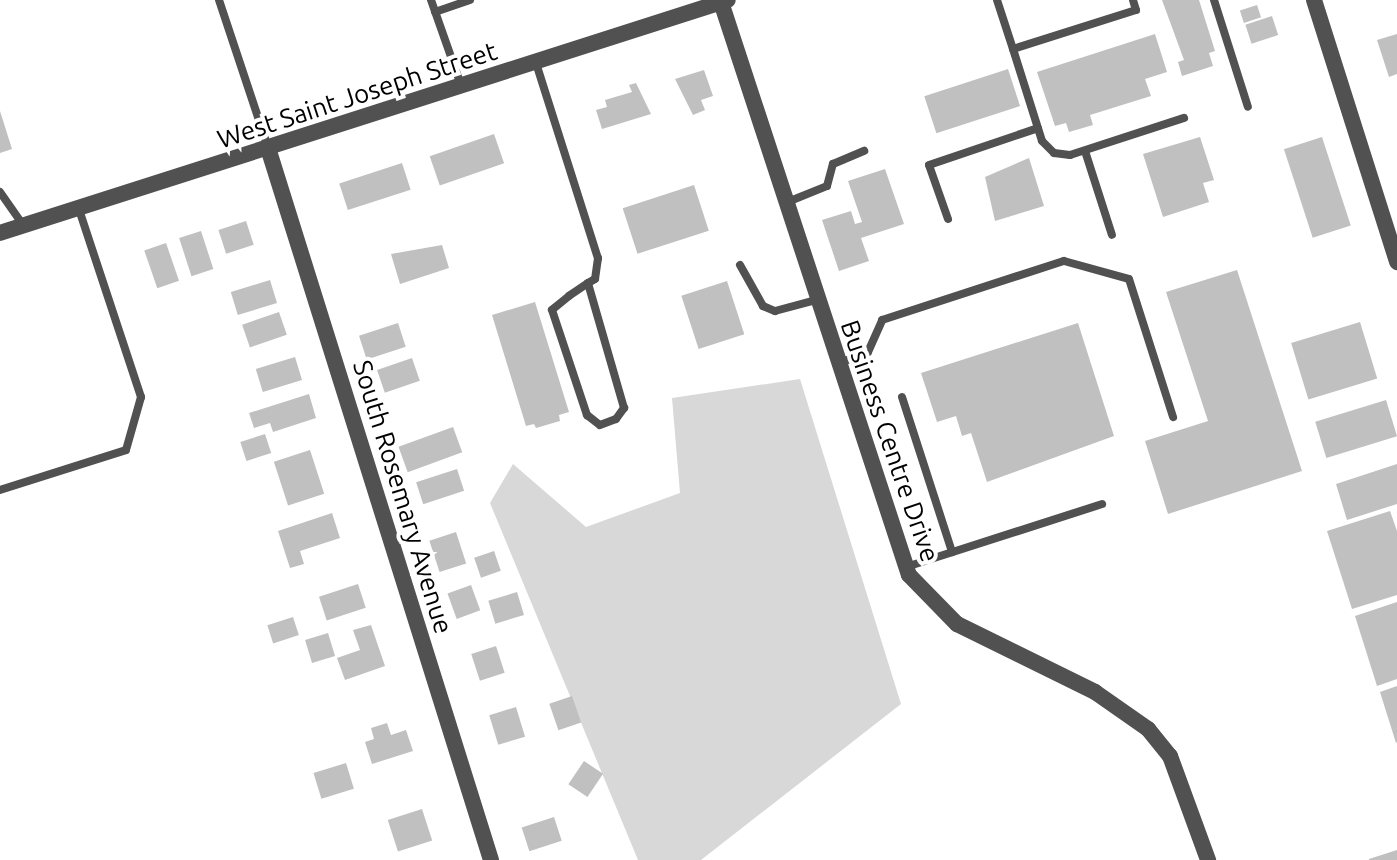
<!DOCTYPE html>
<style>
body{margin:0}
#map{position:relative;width:1397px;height:860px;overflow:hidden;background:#fff;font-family:Ubuntu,sans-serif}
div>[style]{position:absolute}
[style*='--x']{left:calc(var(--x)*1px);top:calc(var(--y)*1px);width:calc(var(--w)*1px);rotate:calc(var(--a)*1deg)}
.green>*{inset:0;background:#d8d8d8}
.building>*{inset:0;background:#c0c0c0;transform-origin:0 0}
.service>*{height:8px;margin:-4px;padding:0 4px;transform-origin:4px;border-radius:4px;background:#515151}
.minor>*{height:16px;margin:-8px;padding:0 8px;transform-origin:8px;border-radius:8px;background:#515151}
.tertiary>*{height:16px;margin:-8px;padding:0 8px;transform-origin:8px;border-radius:8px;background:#515151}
span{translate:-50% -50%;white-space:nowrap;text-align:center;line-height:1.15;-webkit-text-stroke:8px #fff;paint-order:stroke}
.street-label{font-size:26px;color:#000}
</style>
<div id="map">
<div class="green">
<div style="clip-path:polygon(800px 379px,901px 704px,701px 860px,638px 860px,490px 503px,513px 464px,586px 527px,680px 493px,672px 398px)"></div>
</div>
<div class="building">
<div style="clip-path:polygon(1162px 0,1199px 0,1215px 51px,1209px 53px,1213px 66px,1182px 76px,1178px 62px,1184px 60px)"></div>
<div style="left:1257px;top:5px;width:13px;height:18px;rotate:72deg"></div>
<div style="left:1272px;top:16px;width:20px;height:28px;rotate:72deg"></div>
<div style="clip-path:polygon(1155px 34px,1167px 72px,1145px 79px,1151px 96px,1090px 115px,1093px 125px,1069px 132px,1066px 123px,1055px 126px,1037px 72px)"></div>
<div style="clip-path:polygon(1397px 34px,1397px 74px,1389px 77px,1377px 40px)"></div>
<div style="left:1008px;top:69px;width:39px;height:88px;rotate:72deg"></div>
<div style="clip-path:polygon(704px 70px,713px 96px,701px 100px,705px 110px,693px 115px,675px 79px)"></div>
<div style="clip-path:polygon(636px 83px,651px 114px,602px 129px,596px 110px,607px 107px,605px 100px,632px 92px,629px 85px)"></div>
<div style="clip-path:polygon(0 111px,12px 149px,0 153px)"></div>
<div style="left:494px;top:134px;width:31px;height:68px;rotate:71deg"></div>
<div style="clip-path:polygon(1200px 137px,1214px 180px,1203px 183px,1209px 202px,1163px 217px,1143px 154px)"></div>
<div style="left:1322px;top:137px;width:93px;height:40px;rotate:72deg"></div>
<div style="clip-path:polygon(1029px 158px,1044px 206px,995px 221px,985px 177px)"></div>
<div style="left:402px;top:163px;width:28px;height:66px;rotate:72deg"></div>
<div style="clip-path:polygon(885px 169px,904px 224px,861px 238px,869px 261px,839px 271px,822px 220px,851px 211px,855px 224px,862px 222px,848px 181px)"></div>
<div style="left:694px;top:185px;width:48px;height:75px;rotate:72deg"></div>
<div style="left:246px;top:221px;width:25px;height:29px;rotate:72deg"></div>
<div style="left:201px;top:231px;width:40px;height:23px;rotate:72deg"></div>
<div style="left:166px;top:243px;width:40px;height:23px;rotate:71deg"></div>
<div style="clip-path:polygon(442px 245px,449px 268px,400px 284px,391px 254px)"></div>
<div style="clip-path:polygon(1237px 270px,1302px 471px,1168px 514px,1145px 441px,1208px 421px,1166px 292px)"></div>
<div style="left:270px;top:280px;width:24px;height:41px;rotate:73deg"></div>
<div style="left:727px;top:281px;width:56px;height:48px;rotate:72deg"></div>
<div style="clip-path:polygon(535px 302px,569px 412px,559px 415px,560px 421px,536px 428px,534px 424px,526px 426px,492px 315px)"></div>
<div style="left:279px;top:312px;width:24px;height:39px;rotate:71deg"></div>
<div style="left:1360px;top:322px;width:59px;height:72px;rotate:73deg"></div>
<div style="left:398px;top:323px;width:25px;height:41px;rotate:72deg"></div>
<div style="clip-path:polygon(1078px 323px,1114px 436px,987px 482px,971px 433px,962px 436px,956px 416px,937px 422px,921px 373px)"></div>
<div style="left:295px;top:357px;width:24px;height:41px;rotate:73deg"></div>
<div style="left:412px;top:358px;width:24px;height:37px;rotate:71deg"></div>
<div style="clip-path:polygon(309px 394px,316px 418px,273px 432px,270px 423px,254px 428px,249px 413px)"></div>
<div style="left:1386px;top:400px;width:38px;height:74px;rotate:73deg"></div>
<div style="left:453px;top:427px;width:27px;height:58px;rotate:70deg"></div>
<div style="left:265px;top:434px;width:20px;height:26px;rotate:72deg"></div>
<div style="left:310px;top:450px;width:46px;height:38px;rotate:72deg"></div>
<div style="clip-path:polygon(1397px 464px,1397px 504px,1347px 520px,1336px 484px)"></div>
<div style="left:457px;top:469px;width:23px;height:43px;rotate:72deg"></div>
<div style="clip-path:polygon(1390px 511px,1397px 531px,1397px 595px,1352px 609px,1327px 531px)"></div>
<div style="clip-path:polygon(332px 513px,340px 538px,300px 551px,304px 564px,290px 568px,278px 531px)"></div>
<div style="left:456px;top:532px;width:33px;height:28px;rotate:72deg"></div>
<div style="left:494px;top:551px;width:21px;height:21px;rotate:71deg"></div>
<div style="left:358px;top:584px;width:25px;height:41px;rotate:72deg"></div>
<div style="left:471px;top:585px;width:27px;height:25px;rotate:70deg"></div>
<div style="left:517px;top:592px;width:24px;height:30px;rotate:73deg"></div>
<div style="clip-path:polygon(1397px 602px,1397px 679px,1377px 686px,1355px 616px)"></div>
<div style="left:293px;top:617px;width:19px;height:27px;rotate:72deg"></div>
<div style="clip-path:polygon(371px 625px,385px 666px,345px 680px,337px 658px,360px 650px,353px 630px)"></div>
<div style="left:328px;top:633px;width:24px;height:24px;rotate:73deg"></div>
<div style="left:496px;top:646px;width:28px;height:26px;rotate:72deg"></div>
<div style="clip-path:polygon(1397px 686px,1397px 742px,1396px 743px,1380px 692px)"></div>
<div style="left:572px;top:696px;width:28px;height:24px;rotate:71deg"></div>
<div style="left:516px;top:707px;width:31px;height:28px;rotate:73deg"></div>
<div style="clip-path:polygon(387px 723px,391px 735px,406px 730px,413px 751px,372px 764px,365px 742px,374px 739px,371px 728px)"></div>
<div style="left:584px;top:761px;width:23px;height:28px;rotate:34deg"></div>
<div style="left:346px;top:763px;width:27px;height:34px;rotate:73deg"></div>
<div style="left:422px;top:809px;width:33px;height:36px;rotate:72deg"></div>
<div style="left:554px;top:817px;width:25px;height:34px;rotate:72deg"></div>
<div style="clip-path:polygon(1397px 850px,1397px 860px,1369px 860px,1369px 859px)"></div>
</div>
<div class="service">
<div style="--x:219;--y:0;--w:155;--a:71.6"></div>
<div style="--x:431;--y:0;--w:90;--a:70.6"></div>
<div style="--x:997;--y:0;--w:52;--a:71.9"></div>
<div style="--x:1013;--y:49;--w:129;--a:-17.6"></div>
<div style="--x:1136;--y:10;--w:10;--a:-107"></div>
<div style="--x:1214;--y:0;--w:112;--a:72.4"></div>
<div style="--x:435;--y:12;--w:37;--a:-19"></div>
<div style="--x:1013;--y:49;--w:96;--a:72.5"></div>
<div style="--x:1042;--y:141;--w:17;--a:45"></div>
<div style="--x:1054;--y:153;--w:16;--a:7"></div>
<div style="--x:1070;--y:155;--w:120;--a:-18"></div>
<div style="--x:536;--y:63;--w:205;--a:72.4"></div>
<div style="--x:598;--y:258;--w:21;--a:98"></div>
<div style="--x:595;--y:279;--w:8;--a:150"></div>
<div style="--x:588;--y:283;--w:23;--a:146"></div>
<div style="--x:569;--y:296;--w:22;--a:141"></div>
<div style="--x:552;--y:310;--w:111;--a:71.6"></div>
<div style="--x:587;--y:415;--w:16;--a:38"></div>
<div style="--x:600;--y:425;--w:17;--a:-21"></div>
<div style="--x:616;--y:419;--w:14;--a:-54"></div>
<div style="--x:624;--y:408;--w:130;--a:-106.1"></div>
<div style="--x:1085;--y:151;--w:88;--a:72.2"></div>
<div style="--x:0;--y:192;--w:39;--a:55"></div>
<div style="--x:785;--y:203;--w:45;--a:-22"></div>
<div style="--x:827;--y:186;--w:23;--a:-75"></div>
<div style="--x:833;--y:164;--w:34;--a:-23"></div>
<div style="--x:948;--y:219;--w:57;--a:-109.4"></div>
<div style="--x:929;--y:165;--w:115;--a:-18.7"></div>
<div style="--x:740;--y:265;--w:47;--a:60.7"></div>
<div style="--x:763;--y:306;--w:13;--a:23"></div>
<div style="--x:775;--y:311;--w:42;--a:-15"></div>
<div style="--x:837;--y:364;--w:33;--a:-21"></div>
<div style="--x:868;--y:352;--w:35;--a:-66"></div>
<div style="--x:882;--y:320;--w:191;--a:-18"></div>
<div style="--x:1064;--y:261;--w:67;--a:15.5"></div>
<div style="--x:1129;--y:279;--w:145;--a:72.3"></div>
<div style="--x:902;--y:397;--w:163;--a:72.1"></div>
<div style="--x:0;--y:490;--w:132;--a:-17.6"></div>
<div style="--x:126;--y:450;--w:55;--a:-74.2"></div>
<div style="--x:141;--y:397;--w:200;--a:-108.3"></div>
<div style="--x:906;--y:567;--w:206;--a:-17.8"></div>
</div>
<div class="minor">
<div style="--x:1314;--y:0;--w:275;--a:72.4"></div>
<div style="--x:721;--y:2;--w:603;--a:71.84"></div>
<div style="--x:909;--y:575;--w:69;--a:45.6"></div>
<div style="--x:957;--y:624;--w:154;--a:26.2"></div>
<div style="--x:1095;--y:692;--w:65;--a:34.9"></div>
<div style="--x:1148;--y:729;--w:35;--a:51"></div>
<div style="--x:1170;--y:756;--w:111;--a:69.9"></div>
</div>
<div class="tertiary">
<div style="--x:268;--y:148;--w:746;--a:72.61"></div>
<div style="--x:0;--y:233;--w:764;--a:-17.75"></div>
</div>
<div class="street-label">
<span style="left:357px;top:95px;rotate:-18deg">West Saint Joseph Street</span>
<span style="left:890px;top:441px;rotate:71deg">Business Centre Drive</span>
<span style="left:403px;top:497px;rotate:73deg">South Rosemary Avenue</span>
</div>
</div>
